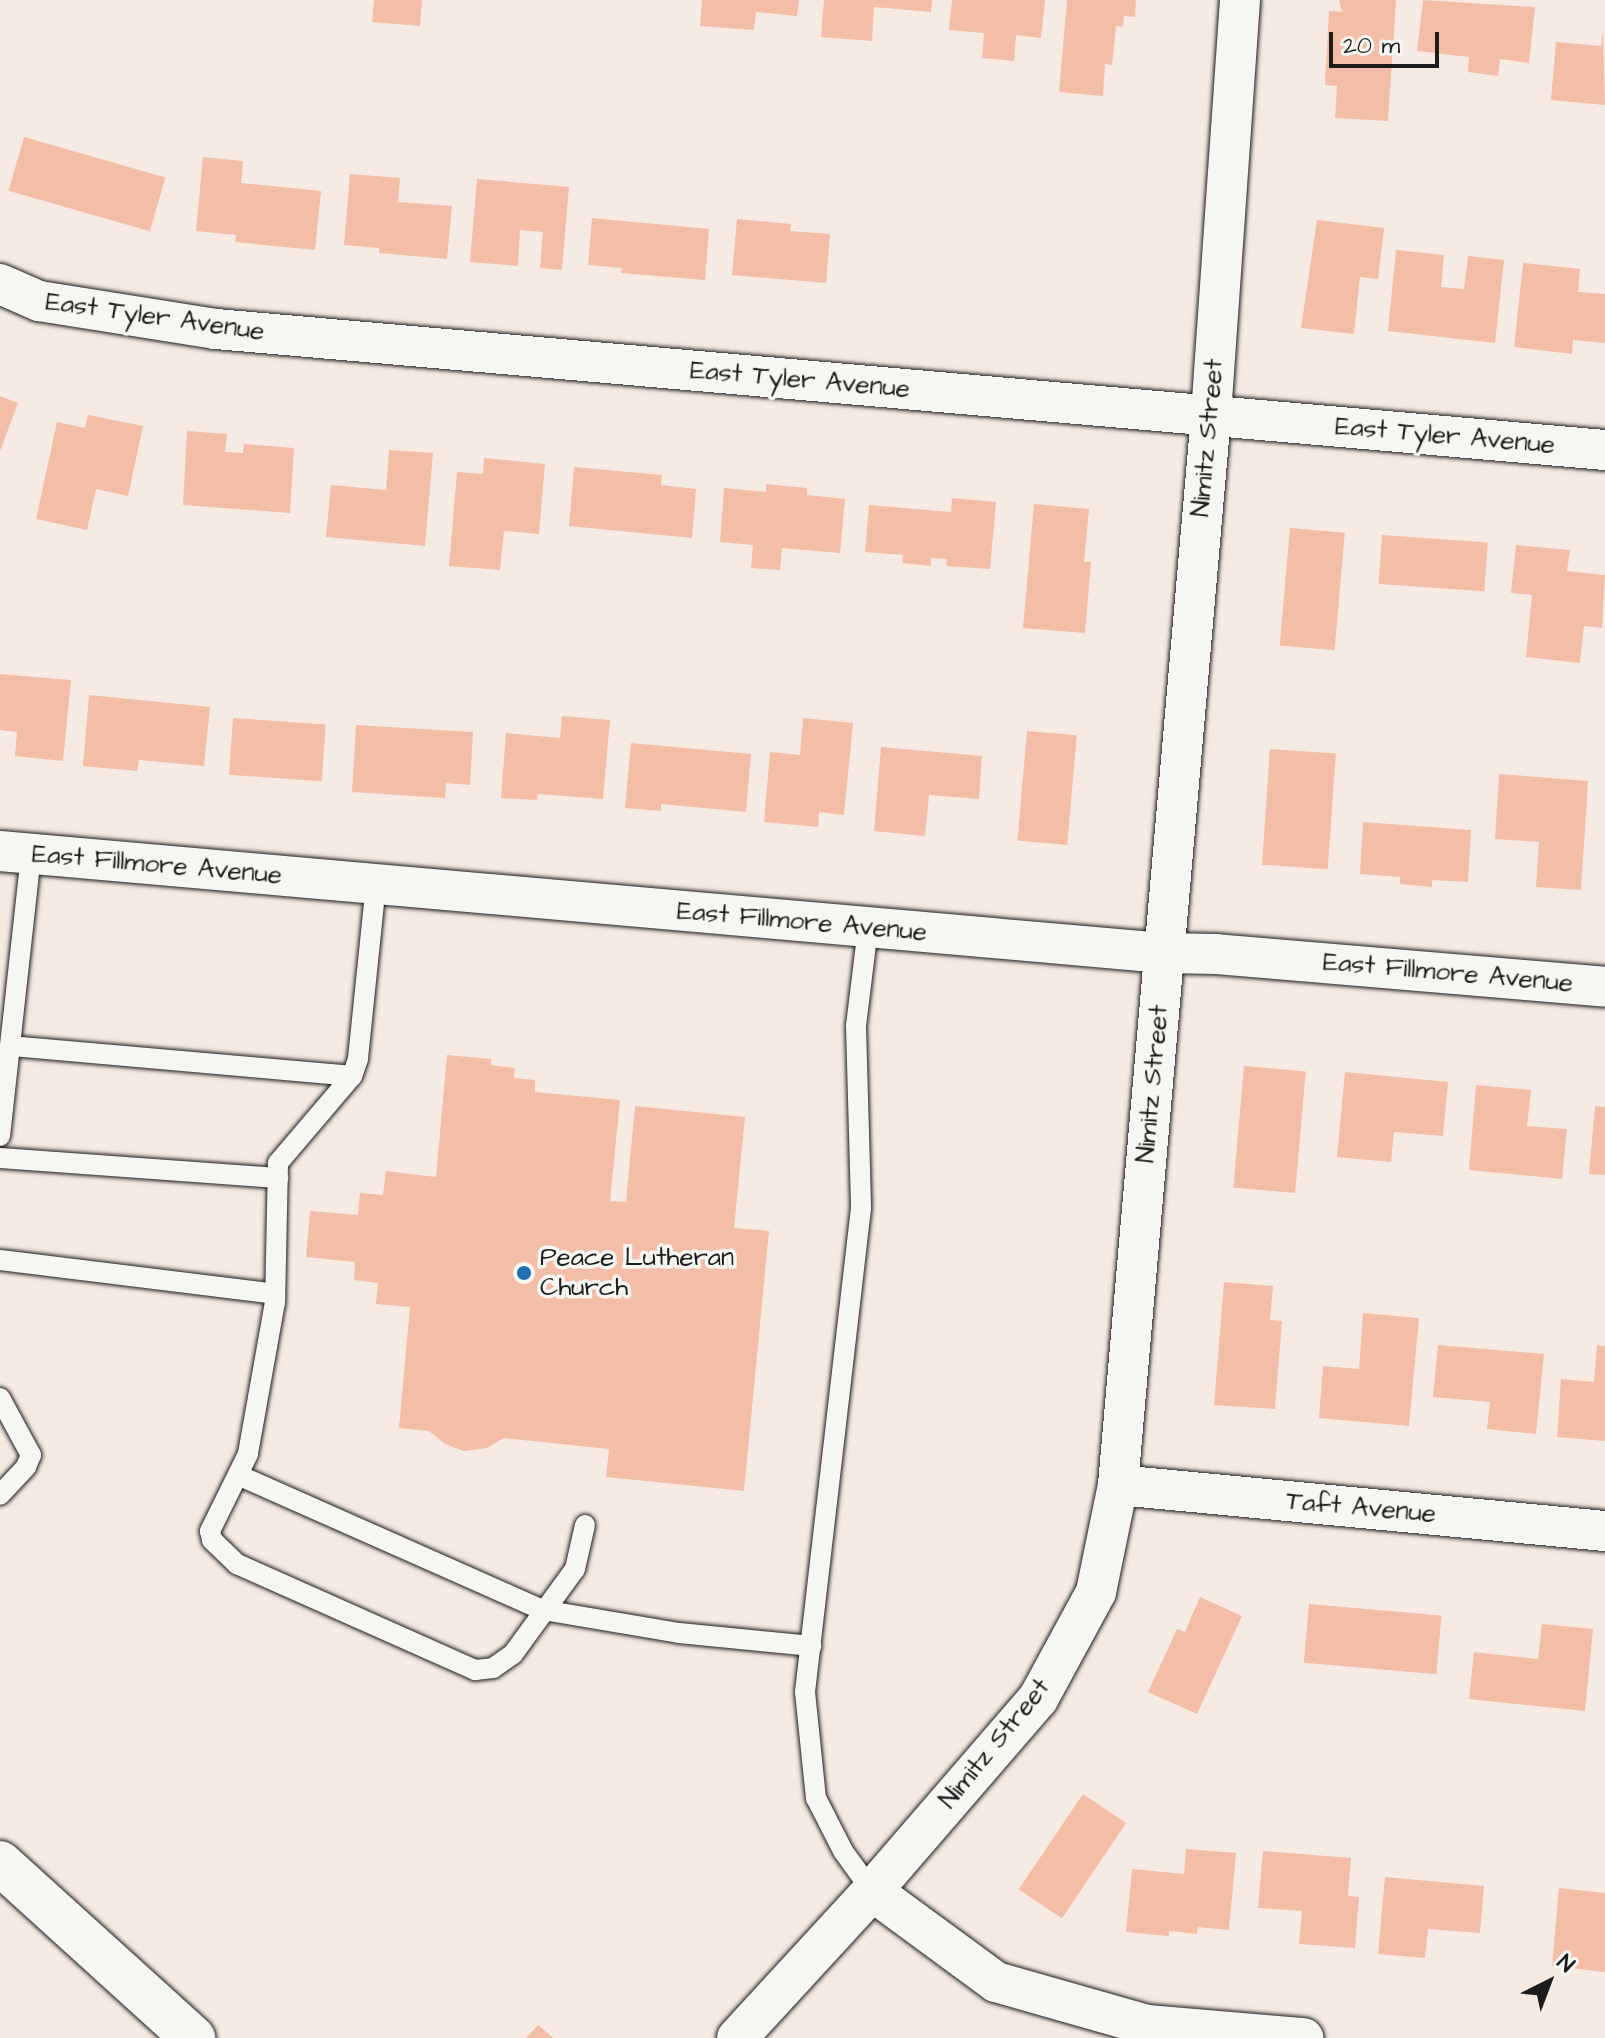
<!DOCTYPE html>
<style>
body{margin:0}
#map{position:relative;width:1605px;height:2038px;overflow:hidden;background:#f6ebe3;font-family:"Architects Daughter",sans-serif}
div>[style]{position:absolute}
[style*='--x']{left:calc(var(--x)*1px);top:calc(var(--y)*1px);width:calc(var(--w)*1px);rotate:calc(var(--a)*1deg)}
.building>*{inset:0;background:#f4bda8;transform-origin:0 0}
.roads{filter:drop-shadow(0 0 2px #1c1c1c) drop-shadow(0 0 2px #1c1c1c)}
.lane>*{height:20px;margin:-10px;padding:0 10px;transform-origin:10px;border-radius:10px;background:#f6f6f2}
.street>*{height:40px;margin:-20px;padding:0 20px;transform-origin:20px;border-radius:20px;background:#f6f6f2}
.secondary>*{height:44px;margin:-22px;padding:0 22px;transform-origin:22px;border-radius:22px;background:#f6f6f2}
.dots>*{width:22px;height:22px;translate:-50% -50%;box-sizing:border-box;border:4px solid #f6f6f2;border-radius:50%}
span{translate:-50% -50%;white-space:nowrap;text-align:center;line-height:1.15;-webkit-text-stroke:7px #f6f6f2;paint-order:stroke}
.street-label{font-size:26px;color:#1c1c1c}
.poi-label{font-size:26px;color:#1c1c1c}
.left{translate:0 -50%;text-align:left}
.north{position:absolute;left:1509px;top:1942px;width:80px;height:80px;-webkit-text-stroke:6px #f6f6f2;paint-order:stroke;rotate:42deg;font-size:22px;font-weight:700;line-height:32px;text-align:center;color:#1c1c1c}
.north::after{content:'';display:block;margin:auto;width:28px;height:36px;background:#1c1c1c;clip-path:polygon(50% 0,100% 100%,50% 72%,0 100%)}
.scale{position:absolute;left:1329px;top:32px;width:110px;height:36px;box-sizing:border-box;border:4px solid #1c1c1c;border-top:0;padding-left:10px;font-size:24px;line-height:28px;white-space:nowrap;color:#1c1c1c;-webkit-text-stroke:6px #f6f6f2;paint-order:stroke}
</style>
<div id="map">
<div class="building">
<div style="clip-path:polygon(374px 0,422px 0,420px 26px,372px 22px)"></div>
<div style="clip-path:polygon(702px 0,799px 0,797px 16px,756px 12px,754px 30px,700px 26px)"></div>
<div style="clip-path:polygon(824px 0,932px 0,931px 12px,874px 7px,872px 41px,821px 37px)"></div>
<div style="clip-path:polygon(952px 0,1045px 0,1041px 38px,1016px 35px,1014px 61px,982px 58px,984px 33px,949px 30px)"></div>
<div style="clip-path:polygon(1067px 0,1136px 0,1135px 17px,1124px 16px,1123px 27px,1116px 26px,1112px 65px,1105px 64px,1103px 96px,1059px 92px)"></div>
<div style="clip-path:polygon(1339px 0,1396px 0,1388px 121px,1335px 118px,1337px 86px,1325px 85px,1329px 11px,1342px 12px)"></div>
<div style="clip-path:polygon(1423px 0,1535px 7px,1529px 63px,1500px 59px,1498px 76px,1468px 72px,1469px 57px,1417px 51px)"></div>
<div style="clip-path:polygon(1603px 30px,1605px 105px,1551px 100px,1556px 42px,1601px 46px)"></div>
<div style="left:24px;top:137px;width:147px;height:56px;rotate:16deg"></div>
<div style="clip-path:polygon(203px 157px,243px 161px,241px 183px,321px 191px,315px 250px,235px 242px,236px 235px,196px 231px)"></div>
<div style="clip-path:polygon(350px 174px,400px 178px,398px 202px,452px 206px,447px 259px,379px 253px,379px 248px,344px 245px)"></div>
<div style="clip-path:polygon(477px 179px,569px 187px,562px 270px,540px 268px,543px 232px,520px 230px,518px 266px,470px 262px)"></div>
<div style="clip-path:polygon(592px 218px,709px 229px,705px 280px,621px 273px,622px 268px,588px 265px)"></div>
<div style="clip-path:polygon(737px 219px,791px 224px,790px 231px,830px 234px,826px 283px,732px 275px)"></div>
<div style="clip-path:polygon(1317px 220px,1384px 228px,1378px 279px,1360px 277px,1354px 334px,1301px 328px)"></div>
<div style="clip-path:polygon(1396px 250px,1444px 255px,1441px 287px,1464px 289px,1468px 256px,1504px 260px,1495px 343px,1388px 331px)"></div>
<div style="clip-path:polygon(1523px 263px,1580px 269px,1578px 292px,1605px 294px,1605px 343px,1573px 340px,1572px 354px,1514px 347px)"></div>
<div style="clip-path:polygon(0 396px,18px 403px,0 451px)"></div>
<div style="clip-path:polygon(88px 415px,143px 426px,128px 496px,96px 489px,87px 530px,36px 519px,57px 422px,85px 428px)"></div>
<div style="clip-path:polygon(187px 431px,227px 434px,225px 452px,243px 453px,244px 444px,294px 448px,290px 513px,183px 505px)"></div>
<div style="clip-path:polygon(389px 450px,433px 453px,425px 546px,326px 537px,331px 485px,386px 490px)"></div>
<div style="clip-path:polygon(484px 458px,545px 464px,539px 534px,504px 531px,500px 570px,449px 566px,457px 472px,483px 474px)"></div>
<div style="clip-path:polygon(574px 467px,662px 475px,661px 485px,696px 489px,692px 538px,569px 526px)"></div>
<div style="clip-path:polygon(766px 484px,807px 488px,807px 495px,845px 499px,840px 553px,782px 548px,780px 570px,751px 568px,753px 545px,720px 542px,724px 488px,766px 492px)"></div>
<div style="clip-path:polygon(952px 498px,996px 502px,990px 569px,946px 566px,947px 559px,931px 558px,931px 566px,902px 563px,903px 555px,865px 552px,869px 505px,951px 512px)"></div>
<div style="clip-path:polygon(1034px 504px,1089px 509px,1084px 562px,1091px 562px,1085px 633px,1023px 628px)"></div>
<div style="left:1290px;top:528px;width:55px;height:118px;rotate:5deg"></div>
<div style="left:1382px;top:535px;width:106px;height:49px;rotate:4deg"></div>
<div style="clip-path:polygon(1516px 545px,1570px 550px,1567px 571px,1605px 575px,1602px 628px,1584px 626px,1580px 663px,1526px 657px,1532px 595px,1511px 593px)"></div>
<div style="clip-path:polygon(0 674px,71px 680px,63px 761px,15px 756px,17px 732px,0 730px)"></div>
<div style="clip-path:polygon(89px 695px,210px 707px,204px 766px,139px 760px,137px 771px,83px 766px)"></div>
<div style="clip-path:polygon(562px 716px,610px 720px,603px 799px,538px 794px,537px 800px,501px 798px,506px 733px,560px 738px)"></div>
<div style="left:233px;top:718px;width:93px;height:57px;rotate:4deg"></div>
<div style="clip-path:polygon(803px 718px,853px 723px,844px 815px,819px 812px,818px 827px,764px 822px,770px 752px,800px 755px)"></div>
<div style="clip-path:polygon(356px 725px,473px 732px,470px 785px,446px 783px,445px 798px,352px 792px)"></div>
<div style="left:1027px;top:731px;width:50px;height:110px;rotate:5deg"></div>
<div style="clip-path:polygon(631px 743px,751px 754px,746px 812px,661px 804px,661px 811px,625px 808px)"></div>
<div style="clip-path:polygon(881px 747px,982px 756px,979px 799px,929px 795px,925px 836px,874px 831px)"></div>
<div style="left:1270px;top:749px;width:66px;height:116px;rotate:4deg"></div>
<div style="clip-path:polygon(1499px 774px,1588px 781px,1581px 890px,1536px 887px,1539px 842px,1495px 839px)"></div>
<div style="clip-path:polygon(1363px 822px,1471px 830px,1468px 882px,1432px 880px,1432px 887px,1400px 884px,1400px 877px,1360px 874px)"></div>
<div style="clip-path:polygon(447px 1055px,491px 1059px,491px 1065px,515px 1068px,514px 1078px,535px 1080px,535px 1092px,620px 1100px,610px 1201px,626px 1202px,635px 1106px,745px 1117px,734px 1228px,769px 1231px,744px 1491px,606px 1477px,609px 1449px,504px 1438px,487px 1448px,464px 1451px,445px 1444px,429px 1431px,399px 1428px,410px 1307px,376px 1304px,378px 1283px,354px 1280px,355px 1262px,306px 1257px,310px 1211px,358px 1215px,360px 1193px,383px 1195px,386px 1171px,436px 1177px)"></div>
<div style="left:1244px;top:1066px;width:62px;height:122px;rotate:5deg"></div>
<div style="clip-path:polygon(1345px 1072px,1448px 1082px,1443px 1136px,1394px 1132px,1391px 1162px,1337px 1157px)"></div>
<div style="clip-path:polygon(1476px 1085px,1531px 1090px,1527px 1126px,1567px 1129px,1562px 1179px,1469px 1170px)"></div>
<div style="clip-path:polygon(1595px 1106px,1605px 1107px,1605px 1175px,1589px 1174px)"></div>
<div style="clip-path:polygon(1224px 1282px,1273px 1286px,1270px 1320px,1282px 1321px,1275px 1409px,1214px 1405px)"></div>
<div style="clip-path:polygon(1363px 1313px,1419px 1318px,1409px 1426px,1319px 1418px,1323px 1366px,1359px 1369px)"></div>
<div style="clip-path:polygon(1438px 1345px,1544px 1354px,1536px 1434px,1487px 1429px,1490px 1402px,1433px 1397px)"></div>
<div style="clip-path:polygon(1597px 1345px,1605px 1346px,1605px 1441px,1557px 1437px,1561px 1379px,1594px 1382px)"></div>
<div style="clip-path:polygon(1200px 1597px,1242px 1616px,1197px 1714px,1148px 1692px,1177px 1629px,1185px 1632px)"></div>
<div style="left:1309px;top:1604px;width:133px;height:59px;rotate:5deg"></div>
<div style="clip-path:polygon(1542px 1624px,1593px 1629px,1585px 1711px,1469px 1699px,1474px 1652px,1538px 1659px)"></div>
<div style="left:1083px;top:1794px;width:52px;height:115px;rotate:34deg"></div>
<div style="clip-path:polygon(1186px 1849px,1236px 1853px,1229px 1930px,1198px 1927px,1197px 1934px,1169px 1931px,1169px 1936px,1126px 1932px,1132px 1869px,1184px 1874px)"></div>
<div style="clip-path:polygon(1263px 1851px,1351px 1858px,1348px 1896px,1359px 1897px,1355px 1948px,1299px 1944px,1302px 1911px,1258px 1908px)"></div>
<div style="clip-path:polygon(1385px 1877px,1484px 1886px,1480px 1933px,1428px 1929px,1425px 1958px,1378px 1954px)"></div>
<div style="clip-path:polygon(1559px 1888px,1605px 1893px,1605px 1972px,1552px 1966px)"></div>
<div style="clip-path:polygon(538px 2025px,553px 2038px,526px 2038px)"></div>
</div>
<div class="roads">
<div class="lane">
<div style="--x:376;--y:884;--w:176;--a:95.9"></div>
<div style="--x:358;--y:1059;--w:18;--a:109"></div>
<div style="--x:352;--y:1076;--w:114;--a:130.4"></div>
<div style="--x:278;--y:1163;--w:139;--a:91.2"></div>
<div style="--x:275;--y:1302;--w:154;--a:100.1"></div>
<div style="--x:248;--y:1454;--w:86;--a:116.3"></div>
<div style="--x:210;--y:1531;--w:9;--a:77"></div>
<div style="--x:212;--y:1540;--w:35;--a:44"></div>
<div style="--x:237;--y:1564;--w:261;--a:24"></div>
<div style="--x:475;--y:1670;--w:18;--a:-6"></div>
<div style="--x:493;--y:1668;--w:24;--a:-35"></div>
<div style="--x:513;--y:1654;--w:105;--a:-53.9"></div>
<div style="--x:575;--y:1569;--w:45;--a:-77.2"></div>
<div style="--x:868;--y:928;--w:99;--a:97"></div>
<div style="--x:856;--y:1026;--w:182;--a:88.4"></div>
<div style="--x:861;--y:1208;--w:487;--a:96.6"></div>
<div style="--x:805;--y:1692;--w:107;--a:84.1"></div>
<div style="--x:816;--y:1798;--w:59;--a:63"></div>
<div style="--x:843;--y:1851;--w:49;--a:54.1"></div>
<div style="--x:11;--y:1046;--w:342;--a:5"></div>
<div style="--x:0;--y:1136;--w:284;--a:-83.7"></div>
<div style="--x:0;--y:1158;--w:279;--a:4.1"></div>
<div style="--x:0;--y:1260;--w:277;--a:7"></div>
<div style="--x:0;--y:1398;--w:65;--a:61.5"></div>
<div style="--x:31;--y:1455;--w:13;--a:113"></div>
<div style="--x:26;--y:1467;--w:38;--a:133"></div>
<div style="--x:238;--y:1475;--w:334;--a:23.9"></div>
<div style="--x:543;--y:1610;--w:138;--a:9.6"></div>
<div style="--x:679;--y:1633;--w:133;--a:5.6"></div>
</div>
<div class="street">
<div style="--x:0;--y:284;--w:43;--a:23.6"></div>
<div style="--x:39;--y:301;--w:179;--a:9"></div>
<div style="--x:216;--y:329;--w:1394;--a:4.98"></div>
<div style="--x:0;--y:851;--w:1168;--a:5.01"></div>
<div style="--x:1164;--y:953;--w:52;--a:1.1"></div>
<div style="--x:1216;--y:954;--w:390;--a:4.8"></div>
<div style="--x:1118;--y:1485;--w:489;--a:5.4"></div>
<div style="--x:872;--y:1891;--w:154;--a:36.3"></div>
<div style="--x:996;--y:1982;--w:157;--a:15.9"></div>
<div style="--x:1147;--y:2025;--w:157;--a:4.8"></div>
<div style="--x:737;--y:2038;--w:200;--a:-47.4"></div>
<div style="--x:872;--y:1891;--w:254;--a:-49.2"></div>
<div style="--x:1038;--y:1699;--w:122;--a:-61.5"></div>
<div style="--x:1096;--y:1592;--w:109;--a:-78.4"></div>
<div style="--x:1118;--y:1485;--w:1074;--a:-85.03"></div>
<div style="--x:1211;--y:415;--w:416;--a:-86"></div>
</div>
<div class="secondary">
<div style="--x:0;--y:1863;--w:261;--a:42.2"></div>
</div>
</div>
<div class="dots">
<div style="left:524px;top:1273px;background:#1f6fb2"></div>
</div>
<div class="street-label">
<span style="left:155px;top:317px;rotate:8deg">East Tyler Avenue</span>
<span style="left:800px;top:380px;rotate:5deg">East Tyler Avenue</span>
<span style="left:1445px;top:436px;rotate:5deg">East Tyler Avenue</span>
<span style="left:1208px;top:438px;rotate:-85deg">Nimitz Street</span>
<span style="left:157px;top:865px;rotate:5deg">East Fillmore Avenue</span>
<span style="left:802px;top:922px;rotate:5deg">East Fillmore Avenue</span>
<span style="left:1448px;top:973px;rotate:5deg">East Fillmore Avenue</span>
<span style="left:1153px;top:1084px;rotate:-85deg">Nimitz Street</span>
<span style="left:1361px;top:1508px;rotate:5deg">Taft Avenue</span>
<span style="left:995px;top:1744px;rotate:-51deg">Nimitz Street</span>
</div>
<div class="poi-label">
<span class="left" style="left:540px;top:1273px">Peace Lutheran<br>Church</span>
</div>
<div class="north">N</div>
<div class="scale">20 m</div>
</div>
